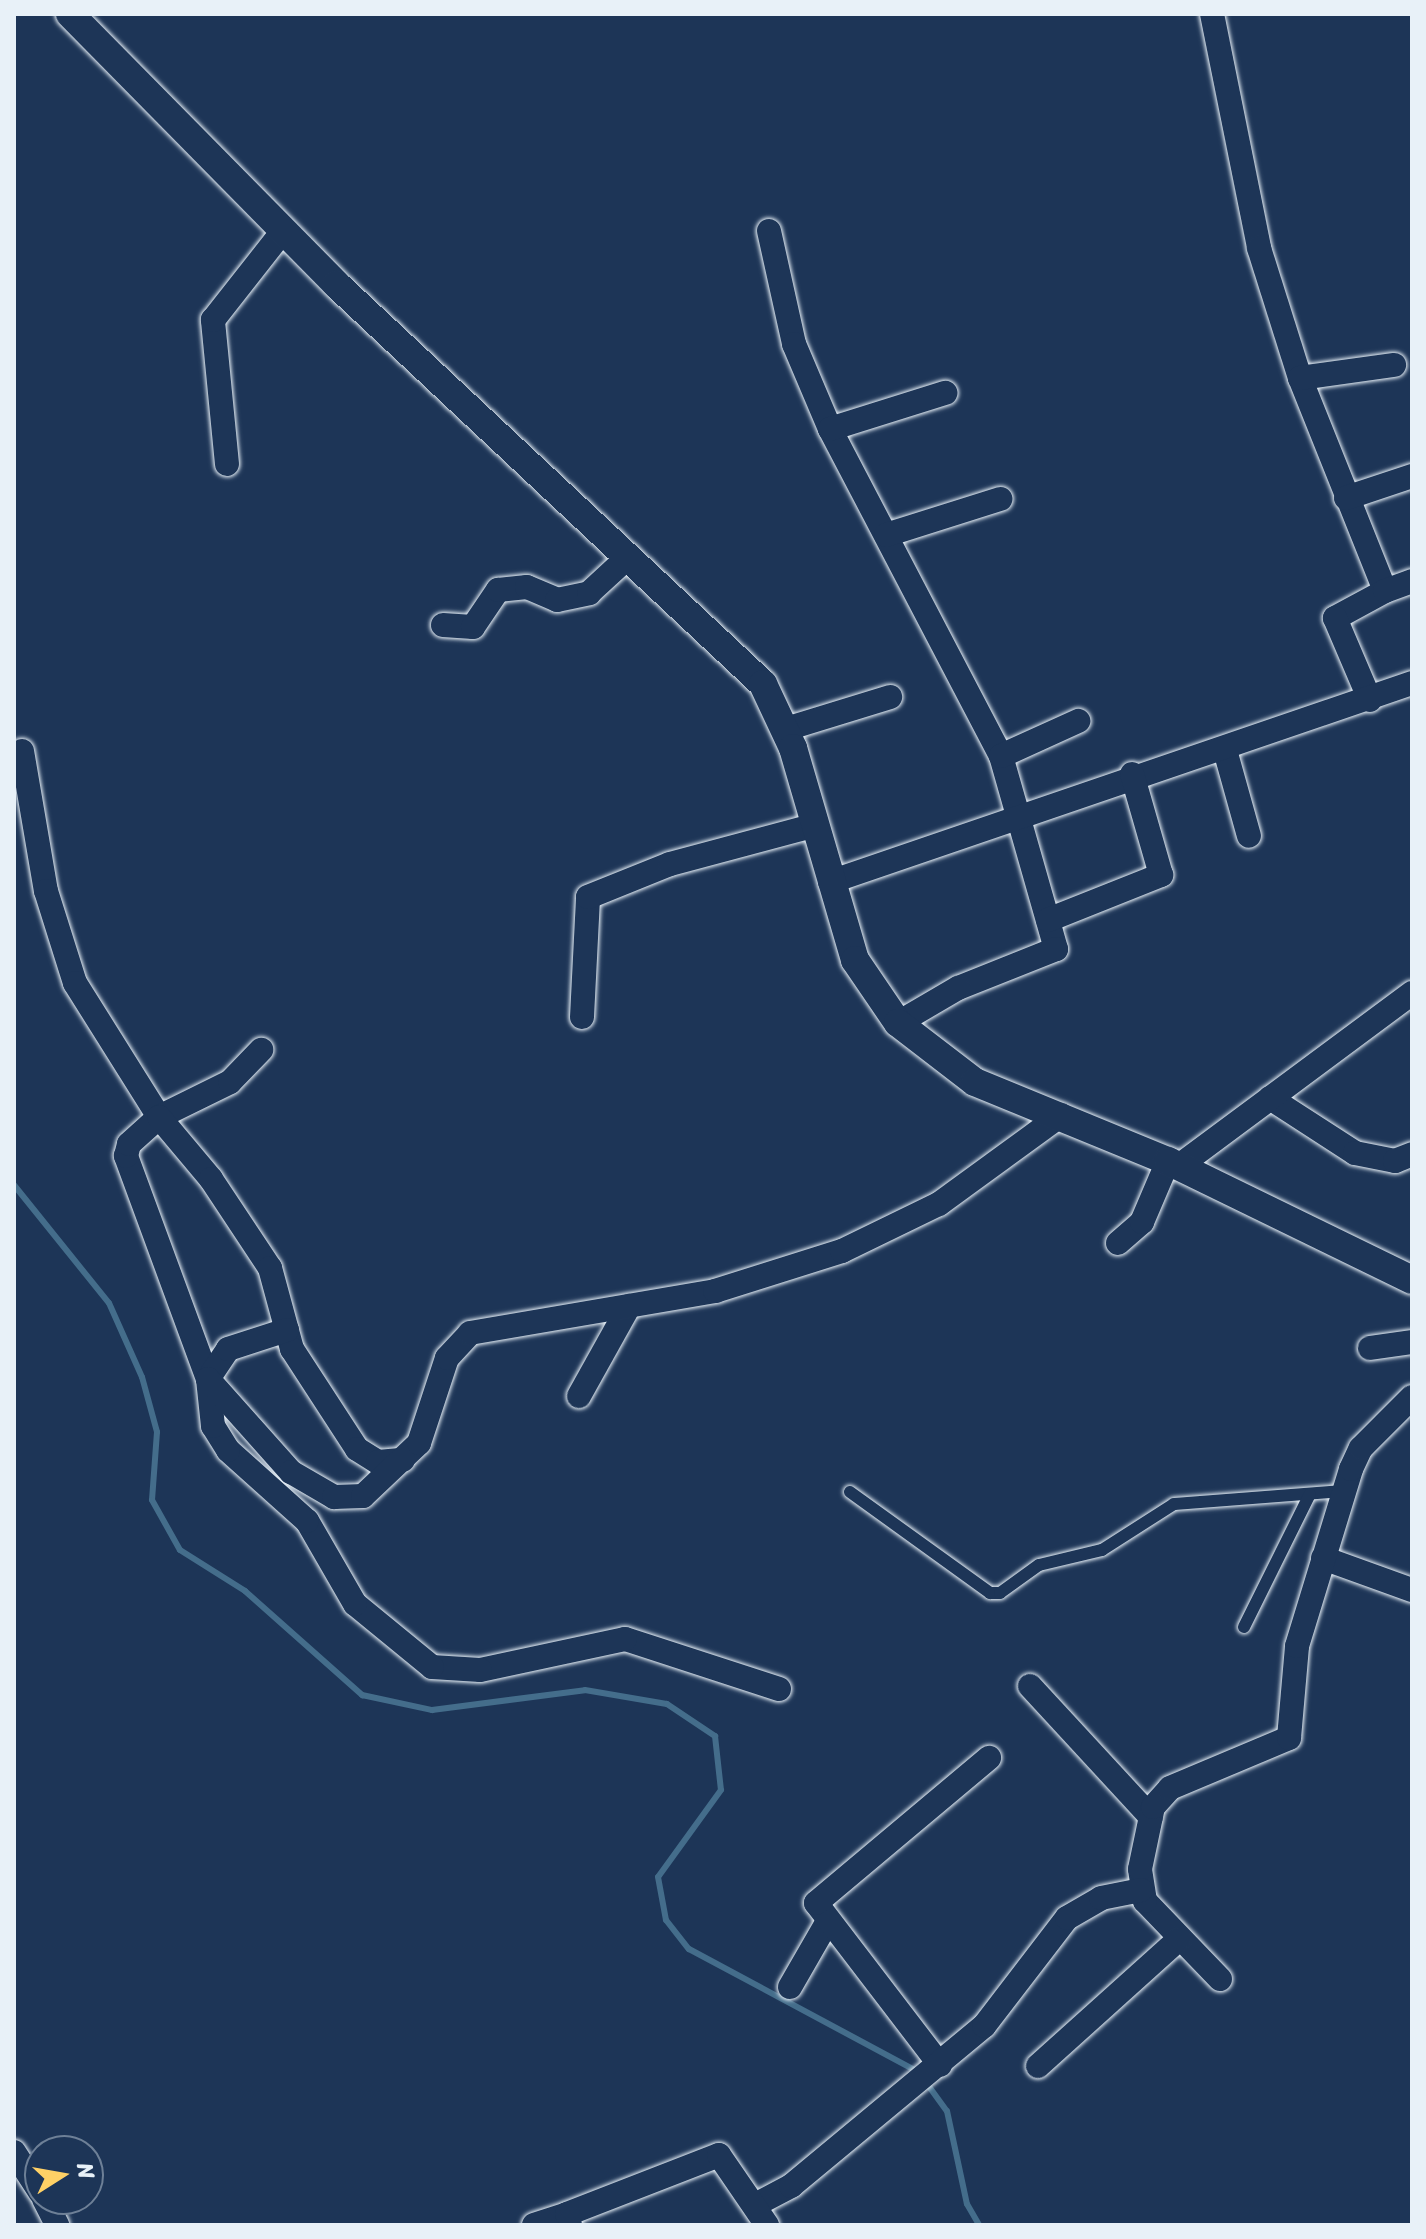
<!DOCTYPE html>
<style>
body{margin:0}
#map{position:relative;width:1426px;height:2239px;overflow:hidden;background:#1d3557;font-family:Sriracha,sans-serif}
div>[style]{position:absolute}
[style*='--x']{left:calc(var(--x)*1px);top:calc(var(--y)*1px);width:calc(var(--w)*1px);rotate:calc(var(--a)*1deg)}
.stream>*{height:6px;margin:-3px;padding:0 3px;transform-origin:3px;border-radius:3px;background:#446d8b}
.roads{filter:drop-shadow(0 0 2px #e8f1f8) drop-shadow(0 0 2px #e8f1f8)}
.service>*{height:12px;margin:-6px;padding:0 6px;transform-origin:6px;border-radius:6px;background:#1d3557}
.minor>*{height:24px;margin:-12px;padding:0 12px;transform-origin:12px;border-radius:12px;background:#1d3557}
.tertiary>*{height:28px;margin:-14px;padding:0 14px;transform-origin:14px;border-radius:14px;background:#1d3557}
span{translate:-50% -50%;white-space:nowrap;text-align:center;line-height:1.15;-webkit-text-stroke:8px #1d3557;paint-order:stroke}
.frame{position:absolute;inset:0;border:16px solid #e8f1f8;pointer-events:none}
.north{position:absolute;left:24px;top:2135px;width:80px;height:80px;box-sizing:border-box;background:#1d3557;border:2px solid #6e8097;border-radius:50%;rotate:79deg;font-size:22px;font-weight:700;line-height:32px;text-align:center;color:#e8f1f8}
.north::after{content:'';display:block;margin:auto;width:28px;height:36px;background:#ffd166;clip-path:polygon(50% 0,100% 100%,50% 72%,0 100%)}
</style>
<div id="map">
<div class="stream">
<div style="--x:14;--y:1185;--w:151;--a:51.2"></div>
<div style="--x:109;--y:1303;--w:81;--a:66"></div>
<div style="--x:142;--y:1377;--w:57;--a:74.7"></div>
<div style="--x:157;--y:1432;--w:68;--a:94.2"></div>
<div style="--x:152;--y:1500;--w:57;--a:60.8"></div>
<div style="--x:180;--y:1550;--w:77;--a:32.2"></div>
<div style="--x:245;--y:1591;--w:157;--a:41.6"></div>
<div style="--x:362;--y:1695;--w:72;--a:12.1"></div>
<div style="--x:432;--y:1710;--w:154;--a:-7.4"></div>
<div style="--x:585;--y:1690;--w:83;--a:9.7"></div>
<div style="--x:667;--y:1704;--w:58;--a:33.7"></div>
<div style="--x:715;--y:1736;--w:54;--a:83.7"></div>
<div style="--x:721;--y:1790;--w:107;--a:125.9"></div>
<div style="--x:658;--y:1877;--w:44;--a:79.5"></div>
<div style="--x:666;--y:1920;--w:37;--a:52"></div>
<div style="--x:689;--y:1949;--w:260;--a:28.2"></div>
<div style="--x:925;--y:2081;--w:37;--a:54"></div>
<div style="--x:947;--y:2111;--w:95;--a:77.9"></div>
<div style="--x:967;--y:2204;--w:24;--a:60"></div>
</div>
<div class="roads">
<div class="service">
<div style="--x:850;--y:1492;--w:173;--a:35.8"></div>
<div style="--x:990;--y:1593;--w:10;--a:0"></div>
<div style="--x:1000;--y:1593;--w:48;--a:-35.7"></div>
<div style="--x:1039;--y:1565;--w:65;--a:-13.4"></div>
<div style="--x:1102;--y:1550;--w:85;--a:-32.6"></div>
<div style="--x:1174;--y:1504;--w:170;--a:-4.4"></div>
<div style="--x:1244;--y:1627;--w:148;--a:-63.6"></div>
</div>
<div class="minor">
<div style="--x:1212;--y:14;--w:239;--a:78.6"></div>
<div style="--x:1259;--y:248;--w:136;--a:72.5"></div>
<div style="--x:1300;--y:378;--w:229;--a:68.2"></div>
<div style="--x:1385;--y:591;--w:57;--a:151.6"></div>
<div style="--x:1335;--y:618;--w:89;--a:66.9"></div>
<div style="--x:769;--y:231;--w:116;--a:77.5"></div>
<div style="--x:794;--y:344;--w:92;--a:67"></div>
<div style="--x:830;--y:429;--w:369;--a:62.4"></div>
<div style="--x:1001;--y:756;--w:201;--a:74.1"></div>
<div style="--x:1056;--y:949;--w:105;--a:158.3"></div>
<div style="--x:958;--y:988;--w:69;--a:149.7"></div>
<div style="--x:1300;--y:378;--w:95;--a:-7.9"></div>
<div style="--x:830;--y:429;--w:121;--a:-17.4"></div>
<div style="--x:227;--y:464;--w:145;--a:-95.6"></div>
<div style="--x:213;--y:320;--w:113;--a:-51.8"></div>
<div style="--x:1346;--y:498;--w:70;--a:-18.4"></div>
<div style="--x:886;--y:535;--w:120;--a:-17.5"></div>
<div style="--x:1385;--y:591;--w:29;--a:-20"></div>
<div style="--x:443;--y:625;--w:30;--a:4"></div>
<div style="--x:473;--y:627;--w:45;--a:-56"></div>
<div style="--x:498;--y:590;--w:29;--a:-6"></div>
<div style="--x:527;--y:587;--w:33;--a:23"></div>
<div style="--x:557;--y:600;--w:33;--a:-12"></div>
<div style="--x:589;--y:593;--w:53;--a:-42.7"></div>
<div style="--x:786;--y:729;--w:109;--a:-17.1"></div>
<div style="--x:1225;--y:750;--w:89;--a:74.4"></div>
<div style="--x:22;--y:751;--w:142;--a:80.3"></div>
<div style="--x:46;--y:891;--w:96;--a:72.5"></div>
<div style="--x:75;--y:983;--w:158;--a:57.9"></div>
<div style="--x:159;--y:1117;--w:79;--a:-26.2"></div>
<div style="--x:230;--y:1082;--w:45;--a:-45.9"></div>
<div style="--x:1001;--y:756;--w:85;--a:-24.4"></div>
<div style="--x:830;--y:882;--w:615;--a:-18.88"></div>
<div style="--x:1048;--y:920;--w:122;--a:-21.7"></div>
<div style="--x:1161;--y:875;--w:105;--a:-106"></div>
<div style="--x:582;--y:1017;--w:120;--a:-87.1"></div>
<div style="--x:588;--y:897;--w:88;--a:-21.9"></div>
<div style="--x:670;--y:864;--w:151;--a:-15"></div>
<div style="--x:1270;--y:1098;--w:101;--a:32.9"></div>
<div style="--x:1355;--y:1153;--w:41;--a:11.3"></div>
<div style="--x:1395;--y:1161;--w:18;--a:-22"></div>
<div style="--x:1179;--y:1166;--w:290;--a:-36.6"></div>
<div style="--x:1118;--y:1243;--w:32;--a:-41"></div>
<div style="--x:1142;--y:1222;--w:66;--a:-66.9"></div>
<div style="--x:1370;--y:1348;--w:42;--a:-8.1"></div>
<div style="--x:208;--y:1379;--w:238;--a:-110.2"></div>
<div style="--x:126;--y:1156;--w:12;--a:-76"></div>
<div style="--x:129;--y:1144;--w:40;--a:-42"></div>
<div style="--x:159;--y:1117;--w:81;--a:50"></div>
<div style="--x:211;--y:1179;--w:107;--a:56.5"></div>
<div style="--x:270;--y:1268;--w:84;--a:74.8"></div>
<div style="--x:292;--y:1349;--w:119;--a:57"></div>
<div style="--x:357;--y:1449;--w:25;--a:32"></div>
<div style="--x:378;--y:1462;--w:25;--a:-5"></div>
<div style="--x:208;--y:1379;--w:36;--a:-56"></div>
<div style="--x:228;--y:1349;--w:62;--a:-17.9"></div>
<div style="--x:579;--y:1396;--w:103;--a:-60.9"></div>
<div style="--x:1323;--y:1558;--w:95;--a:19.8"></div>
<div style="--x:1030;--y:1686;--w:178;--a:47.3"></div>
<div style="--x:779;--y:1689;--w:162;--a:-162"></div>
<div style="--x:625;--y:1639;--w:148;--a:167.9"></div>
<div style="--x:480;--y:1670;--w:48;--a:-176.4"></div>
<div style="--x:432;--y:1667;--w:99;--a:-140.7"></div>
<div style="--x:355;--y:1604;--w:96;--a:-120"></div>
<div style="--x:307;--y:1521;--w:106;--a:-138.1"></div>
<div style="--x:228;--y:1450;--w:28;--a:-122"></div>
<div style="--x:213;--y:1426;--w:47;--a:-96.1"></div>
<div style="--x:208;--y:1379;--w:125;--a:48.3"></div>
<div style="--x:291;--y:1472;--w:50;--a:30.2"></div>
<div style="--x:334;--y:1497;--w:29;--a:-2"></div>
<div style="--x:363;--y:1496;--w:77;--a:-43.4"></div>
<div style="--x:419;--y:1443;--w:89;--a:-71.8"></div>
<div style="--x:447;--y:1358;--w:34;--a:-47"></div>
<div style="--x:470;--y:1333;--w:249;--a:-9.7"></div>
<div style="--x:715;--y:1291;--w:133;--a:-17.5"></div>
<div style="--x:842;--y:1251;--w:108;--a:-25.9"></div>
<div style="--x:939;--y:1204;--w:151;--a:-36.1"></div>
<div style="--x:1220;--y:1979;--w:108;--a:-133.9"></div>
<div style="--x:1145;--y:1901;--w:32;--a:-99"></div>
<div style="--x:1140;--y:1869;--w:63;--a:-78.2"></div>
<div style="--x:1153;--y:1807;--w:25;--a:-48"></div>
<div style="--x:1170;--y:1788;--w:129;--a:-22.8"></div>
<div style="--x:1289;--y:1738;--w:92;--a:-85"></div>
<div style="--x:1297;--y:1646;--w:185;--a:-73"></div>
<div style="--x:1351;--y:1469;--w:23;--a:-65"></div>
<div style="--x:1361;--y:1448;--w:72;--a:-45"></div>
<div style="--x:790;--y:1987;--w:76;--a:-60.1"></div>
<div style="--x:940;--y:2065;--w:204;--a:-127.4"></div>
<div style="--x:816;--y:1903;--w:226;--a:-40"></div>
<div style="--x:1038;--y:2066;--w:190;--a:-42"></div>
<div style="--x:14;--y:2152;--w:48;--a:57"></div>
<div style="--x:44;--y:2199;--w:29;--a:63"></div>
<div style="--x:755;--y:2205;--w:41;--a:-27.8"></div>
<div style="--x:791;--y:2186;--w:251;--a:-39.7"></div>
<div style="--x:984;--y:2026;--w:136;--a:-52.5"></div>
<div style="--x:1067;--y:1918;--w:39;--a:-30"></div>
<div style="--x:1101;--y:1898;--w:41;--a:-11.3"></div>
<div style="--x:534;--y:2225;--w:35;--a:-18"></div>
<div style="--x:570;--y:2225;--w:11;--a:-105"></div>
<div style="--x:567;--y:2214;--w:163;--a:-21.2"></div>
<div style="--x:719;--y:2155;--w:85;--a:55.6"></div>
</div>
<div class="tertiary">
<div style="--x:70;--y:14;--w:379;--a:45.4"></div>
<div style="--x:336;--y:284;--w:585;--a:43.13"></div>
<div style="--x:763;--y:684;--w:71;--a:64.9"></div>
<div style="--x:793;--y:748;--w:221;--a:73.7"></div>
<div style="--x:855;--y:960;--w:76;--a:55.7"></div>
<div style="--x:898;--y:1023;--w:97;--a:37.5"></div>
<div style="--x:975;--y:1082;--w:209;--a:22.3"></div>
<div style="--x:1168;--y:1161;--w:271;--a:26"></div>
</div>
</div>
<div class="frame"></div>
<div class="north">N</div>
</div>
